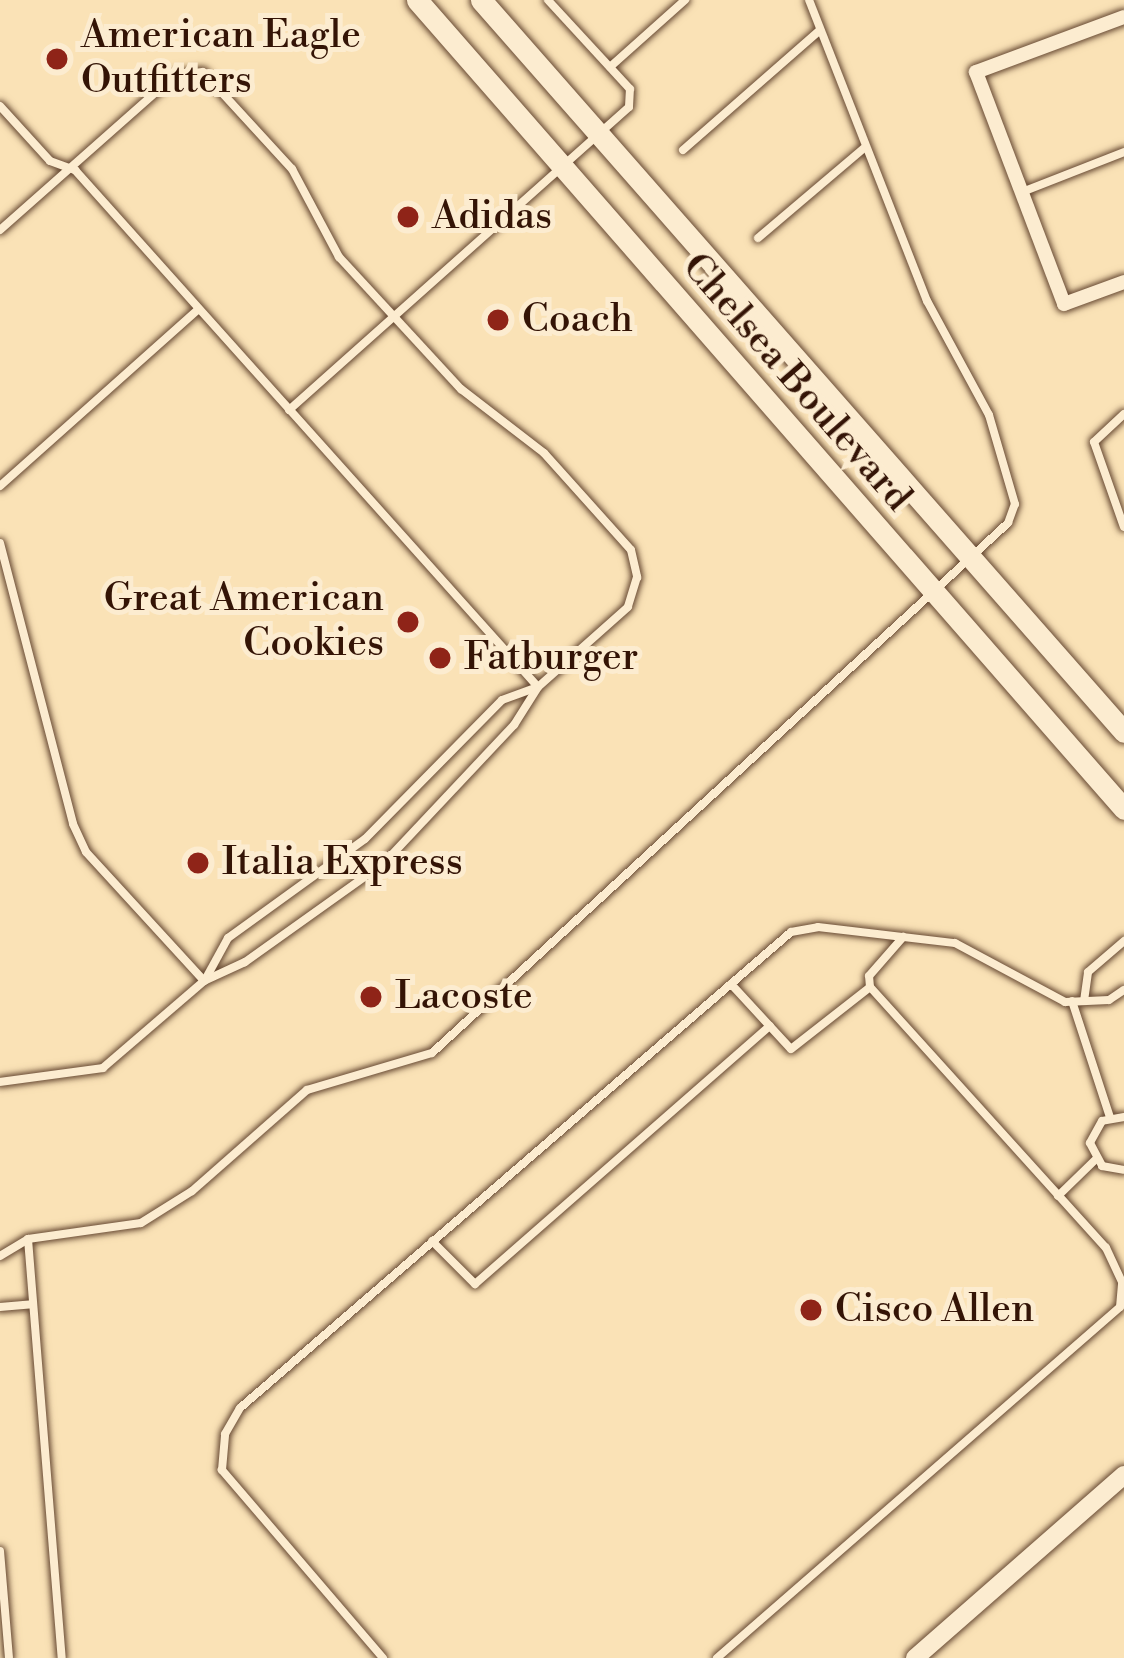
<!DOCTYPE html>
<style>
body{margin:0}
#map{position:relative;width:1124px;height:1658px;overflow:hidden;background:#fae2b6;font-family:"Libre Bodoni",serif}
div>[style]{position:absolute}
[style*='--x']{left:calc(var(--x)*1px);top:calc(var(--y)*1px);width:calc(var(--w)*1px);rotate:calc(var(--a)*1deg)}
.roads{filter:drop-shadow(0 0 3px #664832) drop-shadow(0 0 3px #664832)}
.service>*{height:8px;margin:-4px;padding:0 4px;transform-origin:4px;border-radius:4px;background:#fcecd0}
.minor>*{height:14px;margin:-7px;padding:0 7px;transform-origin:7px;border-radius:7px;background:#fcecd0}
.tertiary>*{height:18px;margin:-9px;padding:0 9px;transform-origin:9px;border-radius:9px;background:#fcecd0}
.secondary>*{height:21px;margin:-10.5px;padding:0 10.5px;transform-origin:10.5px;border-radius:10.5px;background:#fcecd0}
.dots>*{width:33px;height:33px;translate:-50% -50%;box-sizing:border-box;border:6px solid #fcecd0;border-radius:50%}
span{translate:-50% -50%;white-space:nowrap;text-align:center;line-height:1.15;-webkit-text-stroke:10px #fcecd0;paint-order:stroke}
.poi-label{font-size:39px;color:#341406}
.left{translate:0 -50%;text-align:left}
.right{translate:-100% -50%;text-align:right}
.street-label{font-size:39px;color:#341406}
</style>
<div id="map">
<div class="roads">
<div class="service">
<div style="--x:610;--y:67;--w:101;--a:-41.8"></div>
<div style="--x:0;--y:106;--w:74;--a:47.7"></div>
<div style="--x:50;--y:161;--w:27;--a:20"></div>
<div style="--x:75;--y:170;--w:694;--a:48.15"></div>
<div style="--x:683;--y:150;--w:182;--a:-41.2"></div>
<div style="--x:1022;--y:192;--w:110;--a:-21.4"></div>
<div style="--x:0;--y:230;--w:234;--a:-41.5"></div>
<div style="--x:175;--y:75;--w:28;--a:-6"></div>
<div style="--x:203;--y:72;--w:132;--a:47.5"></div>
<div style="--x:292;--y:169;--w:100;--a:61.9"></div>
<div style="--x:339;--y:257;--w:180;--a:47.3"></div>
<div style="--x:461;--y:389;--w:105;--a:37.6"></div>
<div style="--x:544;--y:453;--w:130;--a:48.1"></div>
<div style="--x:631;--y:550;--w:28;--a:77"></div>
<div style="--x:637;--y:577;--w:31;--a:107"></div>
<div style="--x:628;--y:607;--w:120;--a:138.4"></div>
<div style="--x:538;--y:687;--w:45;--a:122.3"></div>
<div style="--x:514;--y:725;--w:190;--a:133.3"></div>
<div style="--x:384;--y:863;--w:171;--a:144.5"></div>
<div style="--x:245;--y:962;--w:45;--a:155.1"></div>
<div style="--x:204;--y:981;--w:133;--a:139.3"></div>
<div style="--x:103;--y:1068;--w:104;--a:172.3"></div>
<div style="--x:758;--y:238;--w:139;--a:-40.3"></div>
<div style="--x:289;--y:410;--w:455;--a:-41.7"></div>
<div style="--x:629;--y:107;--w:18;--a:-87"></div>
<div style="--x:630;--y:89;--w:121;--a:-132.7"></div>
<div style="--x:1124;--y:414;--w:41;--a:137"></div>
<div style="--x:1094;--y:442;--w:90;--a:70.6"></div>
<div style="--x:0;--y:486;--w:266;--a:-41.7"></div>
<div style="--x:0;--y:543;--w:290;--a:75.4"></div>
<div style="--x:73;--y:824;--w:31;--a:65"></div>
<div style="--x:86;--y:852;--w:175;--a:47.5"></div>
<div style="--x:205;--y:980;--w:48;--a:-61.3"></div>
<div style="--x:228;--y:938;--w:169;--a:-35.9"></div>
<div style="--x:365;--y:839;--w:195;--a:-45.4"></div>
<div style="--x:502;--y:700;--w:35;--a:-20"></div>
<div style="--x:731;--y:984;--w:88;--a:47.3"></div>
<div style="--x:791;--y:1049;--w:100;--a:-38.1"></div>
<div style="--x:1072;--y:1001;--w:122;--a:71.9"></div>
<div style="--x:1084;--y:1001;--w:29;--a:-82"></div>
<div style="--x:1088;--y:972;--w:48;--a:-40.7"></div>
<div style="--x:1124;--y:1117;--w:22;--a:170"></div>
<div style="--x:1102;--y:1121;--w:25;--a:119"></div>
<div style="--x:1090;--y:1143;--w:26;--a:62"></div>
<div style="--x:1102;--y:1166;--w:22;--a:10"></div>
<div style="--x:1058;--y:1196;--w:52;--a:-44.2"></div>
<div style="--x:28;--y:1239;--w:420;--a:85.4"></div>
<div style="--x:432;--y:1241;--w:61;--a:45"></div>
<div style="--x:475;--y:1284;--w:392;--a:-41.2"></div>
<div style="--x:0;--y:1256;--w:33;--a:-31"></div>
<div style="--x:28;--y:1239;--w:114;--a:-8.1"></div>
<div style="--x:141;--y:1223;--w:60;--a:-32.1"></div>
<div style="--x:192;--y:1191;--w:153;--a:-41.3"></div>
<div style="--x:307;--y:1090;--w:130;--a:-16.5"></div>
<div style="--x:432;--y:1053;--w:783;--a:-42.62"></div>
<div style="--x:1008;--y:523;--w:20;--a:-70"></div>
<div style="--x:1015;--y:504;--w:93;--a:-106.3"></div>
<div style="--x:989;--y:415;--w:130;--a:-118.5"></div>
<div style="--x:927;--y:301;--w:323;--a:-111.4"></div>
<div style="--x:0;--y:1307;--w:32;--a:-5"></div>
<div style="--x:0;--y:1551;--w:107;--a:85.2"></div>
<div style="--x:383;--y:1658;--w:248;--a:-130.6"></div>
<div style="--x:222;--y:1470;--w:36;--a:-85"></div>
<div style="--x:225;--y:1434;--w:30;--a:-60"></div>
<div style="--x:240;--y:1408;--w:728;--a:-40.82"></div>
<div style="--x:791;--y:932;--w:27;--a:-10"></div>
<div style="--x:818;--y:927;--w:138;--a:6.7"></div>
<div style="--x:955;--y:943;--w:125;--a:28.2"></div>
<div style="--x:1065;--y:1002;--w:44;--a:-2.6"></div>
<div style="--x:1109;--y:1000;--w:18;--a:-34"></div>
<div style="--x:717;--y:1658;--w:534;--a:-41.05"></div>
<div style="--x:1120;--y:1307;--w:25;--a:-85"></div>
<div style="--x:1122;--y:1282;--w:38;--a:-115"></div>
<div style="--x:1106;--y:1248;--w:352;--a:-132.1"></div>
<div style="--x:870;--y:987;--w:11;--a:-95"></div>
<div style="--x:869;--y:976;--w:52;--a:-48.9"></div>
</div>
<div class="minor">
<div style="--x:1124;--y:17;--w:158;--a:159.6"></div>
<div style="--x:976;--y:72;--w:248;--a:69.2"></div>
<div style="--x:1064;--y:304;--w:64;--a:-20.1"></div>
</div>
<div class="tertiary">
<div style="--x:915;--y:1658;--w:278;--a:-41.2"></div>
</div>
<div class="secondary">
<div style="--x:417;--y:0;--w:1074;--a:48.85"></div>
<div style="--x:481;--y:0;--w:974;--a:48.7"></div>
</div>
</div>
<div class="dots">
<div style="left:57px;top:59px;background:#8f2418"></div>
<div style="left:408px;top:217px;background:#8f2418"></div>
<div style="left:498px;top:320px;background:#8f2418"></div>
<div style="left:408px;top:622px;background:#8f2418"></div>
<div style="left:440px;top:658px;background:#8f2418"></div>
<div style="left:198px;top:863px;background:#8f2418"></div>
<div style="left:371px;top:997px;background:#8f2418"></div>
<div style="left:811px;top:1310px;background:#8f2418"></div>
</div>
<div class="poi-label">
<span class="left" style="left:81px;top:59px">American Eagle<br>Outfitters</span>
<span class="left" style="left:432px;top:217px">Adidas</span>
<span class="left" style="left:522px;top:320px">Coach</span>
<span class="right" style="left:384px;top:622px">Great American<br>Cookies</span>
<span class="left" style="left:464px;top:658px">Fatburger</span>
<span class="left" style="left:222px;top:863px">Italia Express</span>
<span class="left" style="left:395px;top:997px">Lacoste</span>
<span class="left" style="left:835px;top:1310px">Cisco Allen</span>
</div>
<div class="street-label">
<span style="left:796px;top:383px;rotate:49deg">Chelsea Boulevard</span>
</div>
</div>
